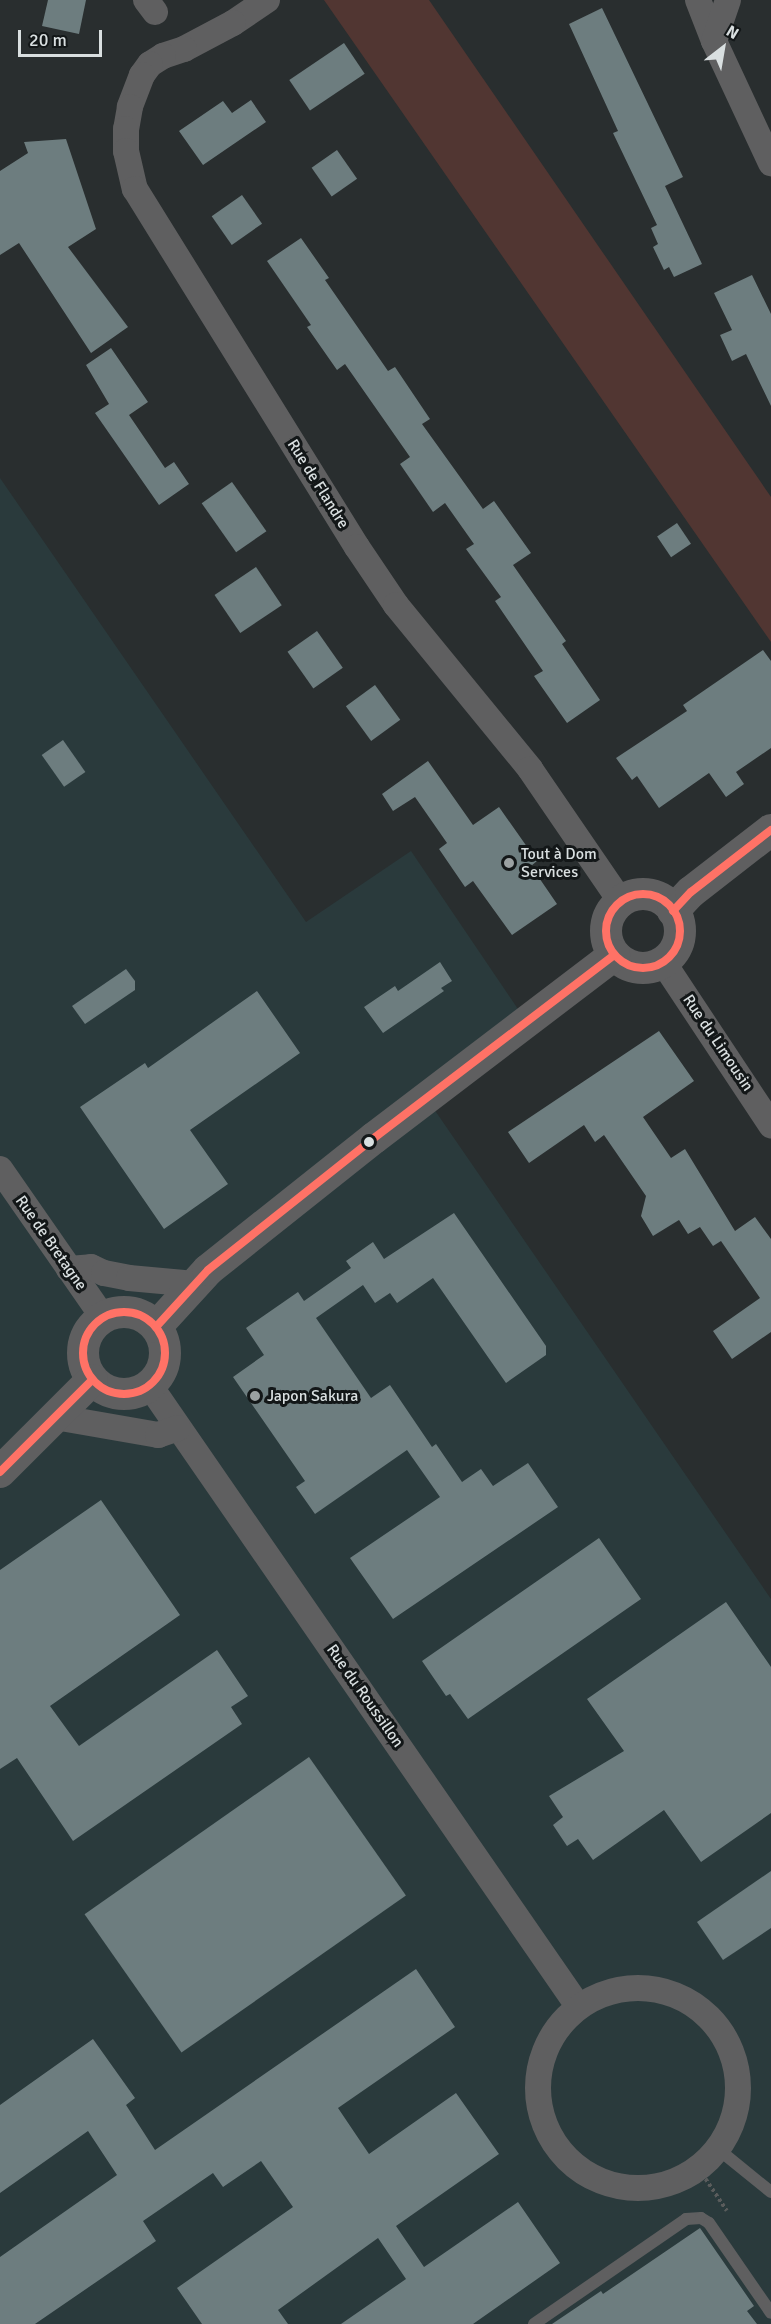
<!DOCTYPE html>
<meta charset="utf-8">
<style>
body{margin:0}
#map{position:relative;width:771px;height:2324px;overflow:hidden;background:#292e2f;font-family:Signika,sans-serif}
div>[style]{position:absolute}
[style*='--x']{left:calc(var(--x)*1px);top:calc(var(--y)*1px);width:calc(var(--w)*1px);rotate:calc(var(--a)*1deg)}
.built>*{inset:0;background:#2a3a3c}
.green>*{inset:0;background:#513632}
.building>*{inset:0;background:#6d7d7f;transform-origin:0 0}
.path>*{height:4px;margin-top:-2px;transform-origin:0;background:repeating-linear-gradient(90deg,#5a5c5c 0 3px,transparent 0 6px)}
.service>*{height:12px;margin:-6px;padding:0 6px;transform-origin:6px;border-radius:6px;background:#5f5f60}
.minor>*{height:26px;margin:-13px;padding:0 13px;transform-origin:13px;border-radius:13px;background:#5f5f60}
.minor>.ring{margin:-13px;padding:0;box-sizing:content-box;background:none;border:26px solid #5f5f60;border-radius:50%}
.tertiary>*{height:32px;margin:-16px;padding:0 16px;transform-origin:16px;border-radius:16px;background:#5f5f60}
.tertiary>.ring{margin:-16px;padding:0;box-sizing:content-box;background:none;border:32px solid #5f5f60;border-radius:50%}
.bus-1>*{height:8px;margin:-4px;padding:0 4px;transform-origin:4px;border-radius:4px;background:#ff7266}
.bus-1>.ring{margin:-4px;padding:0;box-sizing:content-box;background:none;border:8px solid #ff7266;border-radius:50%}
.dots>*{width:16px;height:16px;translate:-50% -50%;box-sizing:border-box;border:3px solid #131718;border-radius:50%}
span{translate:-50% -50%;white-space:nowrap;text-align:center;line-height:1.15;-webkit-text-stroke:6px #131718;paint-order:stroke}
.street-label{font-size:16px;color:#d9dfe0}
.poi-label{font-size:16px;color:#d9dfe0}
.left{translate:0 -50%;text-align:left}
.north{position:absolute;left:693px;top:18px;width:60px;height:60px;-webkit-text-stroke:4px #131718;paint-order:stroke;rotate:31deg;font-size:16px;font-weight:700;line-height:24px;text-align:center;color:#d9dfe0}
.north::after{content:'';display:block;margin:auto;width:21px;height:27px;background:#d9dfe0;clip-path:polygon(50% 0,100% 100%,50% 72%,0 100%)}
.scale{position:absolute;left:18px;top:30px;width:84px;height:27px;box-sizing:border-box;border:3px solid #d9dfe0;border-top:0;padding-left:8px;font-size:18px;line-height:21px;white-space:nowrap;color:#d9dfe0;-webkit-text-stroke:4px #131718;paint-order:stroke}
</style>
<div id="map">
<div class="built">
<div style="clip-path:polygon(0 478px,306px 922px,411px 851px,524px 1018px,425px 1096px,771px 1599px,771px 2324px,0 2324px)"></div>
</div>
<div class="green">
<div style="clip-path:polygon(324px 0,429px 0,771px 497px,771px 642px)"></div>
</div>
<div class="building">
<div style="clip-path:polygon(48px 0,86px 0,79px 34px,42px 26px)"></div>
<div style="clip-path:polygon(602px 8px,683px 177px,665px 186px,702px 264px,674px 277px,669px 267px,664px 270px,653px 247px,658px 244px,651px 228px,657px 225px,613px 133px,618px 131px,569px 24px)"></div>
<div style="left:344px;top:43px;width:37px;height:66px;rotate:56deg"></div>
<div style="clip-path:polygon(251px 100px,266px 122px,203px 165px,179px 131px,223px 101px,232px 113px)"></div>
<div style="clip-path:polygon(66px 139px,96px 229px,68px 247px,128px 327px,91px 353px,19px 243px,0 255px,0 171px,28px 153px,24px 142px)"></div>
<div style="left:337px;top:150px;width:35px;height:31px;rotate:55deg"></div>
<div style="left:242px;top:195px;width:35px;height:37px;rotate:55deg"></div>
<div style="clip-path:polygon(301px 238px,329px 278px,325px 280px,388px 371px,395px 367px,430px 419px,422px 424px,483px 509px,494px 501px,531px 553px,513px 565px,566px 641px,562px 644px,600px 700px,567px 723px,534px 676px,543px 671px,495px 601px,501px 597px,466px 549px,474px 544px,445px 503px,433px 512px,400px 464px,410px 457px,345px 364px,337px 370px,307px 327px,311px 325px,267px 261px)"></div>
<div style="clip-path:polygon(752px 275px,771px 314px,771px 406px,746px 354px,732px 361px,720px 335px,732px 330px,714px 293px)"></div>
<div style="clip-path:polygon(111px 348px,148px 402px,129px 415px,165px 468px,174px 462px,189px 484px,159px 505px,95px 413px,109px 404px,86px 365px)"></div>
<div style="left:232px;top:482px;width:60px;height:37px;rotate:55deg"></div>
<div style="left:677px;top:523px;width:25px;height:24px;rotate:56deg"></div>
<div style="left:256px;top:567px;width:46px;height:50px;rotate:56deg"></div>
<div style="left:317px;top:631px;width:45px;height:36px;rotate:55deg"></div>
<div style="clip-path:polygon(763px 650px,771px 661px,771px 748px,736px 772px,744px 784px,726px 797px,709px 773px,659px 808px,637px 776px,632px 780px,616px 758px,687px 711px,683px 705px)"></div>
<div style="left:375px;top:685px;width:43px;height:36px;rotate:54deg"></div>
<div style="left:63px;top:740px;width:39px;height:26px;rotate:55deg"></div>
<div style="clip-path:polygon(428px 761px,473px 825px,499px 807px,537px 861px,531px 866px,557px 904px,512px 935px,473px 881px,465px 887px,439px 849px,447px 843px,415px 797px,393px 811px,382px 794px)"></div>
<div style="clip-path:polygon(440px 962px,452px 981px,441px 988px,444px 991px,383px 1033px,364px 1007px,395px 986px,398px 991px)"></div>
<div style="clip-path:polygon(126px 969px,135px 981px,135px 990px,85px 1024px,72px 1006px)"></div>
<div style="clip-path:polygon(257px 991px,300px 1053px,190px 1130px,228px 1184px,164px 1229px,80px 1107px,145px 1063px,148px 1068px)"></div>
<div style="clip-path:polygon(659px 1031px,694px 1081px,643px 1117px,671px 1158px,685px 1149px,735px 1231px,755px 1217px,771px 1239px,771px 1332px,732px 1359px,713px 1331px,760px 1298px,721px 1241px,713px 1246px,700px 1227px,688px 1234px,679px 1220px,653px 1236px,641px 1216px,646px 1196px,604px 1135px,595px 1142px,584px 1125px,529px 1163px,508px 1132px)"></div>
<div style="clip-path:polygon(454px 1213px,546px 1346px,546px 1355px,506px 1383px,433px 1278px,397px 1303px,390px 1293px,375px 1303px,363px 1285px,316px 1318px,371px 1398px,390px 1385px,432px 1447px,436px 1444px,462px 1482px,481px 1469px,493px 1486px,528px 1463px,558px 1507px,393px 1619px,350px 1558px,440px 1497px,407px 1450px,315px 1514px,296px 1487px,305px 1481px,233px 1377px,264px 1355px,246px 1328px,298px 1292px,304px 1301px,351px 1268px,346px 1261px,373px 1242px,384px 1259px)"></div>
<div style="clip-path:polygon(101px 1500px,180px 1615px,50px 1706px,79px 1746px,217px 1650px,248px 1696px,231px 1707px,242px 1724px,73px 1841px,17px 1758px,0 1769px,0 1570px)"></div>
<div style="clip-path:polygon(599px 1538px,641px 1599px,468px 1719px,450px 1694px,446px 1696px,422px 1661px)"></div>
<div style="clip-path:polygon(726px 1602px,771px 1667px,771px 1813px,701px 1862px,664px 1810px,593px 1860px,578px 1839px,567px 1846px,553px 1825px,563px 1817px,549px 1796px,624px 1751px,587px 1699px)"></div>
<div style="left:309px;top:1757px;width:169px;height:274px;rotate:55deg"></div>
<div style="clip-path:polygon(771px 1871px,771px 1928px,723px 1960px,697px 1922px)"></div>
<div style="clip-path:polygon(416px 1969px,455px 2027px,338px 2108px,369px 2154px,456px 2093px,499px 2154px,396px 2226px,424px 2267px,518px 2202px,560px 2263px,473px 2324px,341px 2324px,406px 2279px,378px 2238px,278px 2310px,288px 2324px,202px 2324px,177px 2288px,293px 2207px,261px 2161px,223px 2187px,213px 2173px,143px 2221px,156px 2241px,35px 2324px,0 2324px,0 2257px,117px 2175px,88px 2131px,0 2193px,0 2105px,93px 2039px,135px 2098px,126px 2105px,155px 2150px)"></div>
<div style="clip-path:polygon(700px 2228px,754px 2306px,747px 2311px,757px 2324px,552px 2324px,601px 2291px,603px 2294px)"></div>
</div>
<div class="path">
<div style="--x:699;--y:2169;--w:50;--a:56.3"></div>
</div>
<div class="service">
<div style="--x:718;--y:2149;--w:68;--a:39.1"></div>
<div style="--x:534;--y:2324;--w:185;--a:-34.6"></div>
<div style="--x:686;--y:2219;--w:15;--a:-4"></div>
<div style="--x:701;--y:2218;--w:9;--a:32"></div>
<div style="--x:709;--y:2223;--w:109;--a:55.4"></div>
</div>
<div class="minor">
<div style="--x:146;--y:0;--w:15;--a:53"></div>
<div style="--x:267;--y:0;--w:41;--a:145.9"></div>
<div style="--x:233;--y:23;--w:55;--a:152"></div>
<div style="--x:184;--y:49;--w:22;--a:162"></div>
<div style="--x:163;--y:56;--w:15;--a:148"></div>
<div style="--x:150;--y:64;--w:14;--a:126"></div>
<div style="--x:142;--y:75;--w:34;--a:111"></div>
<div style="--x:130;--y:107;--w:22;--a:100"></div>
<div style="--x:126;--y:129;--w:22;--a:90"></div>
<div style="--x:126;--y:151;--w:39;--a:77"></div>
<div style="--x:135;--y:189;--w:421;--a:58.2"></div>
<div style="--x:357;--y:547;--w:70;--a:56.1"></div>
<div style="--x:396;--y:605;--w:212;--a:50.7"></div>
<div style="--x:530;--y:769;--w:161;--a:55.6"></div>
<div style="--x:698;--y:0;--w:44;--a:68.7"></div>
<div style="--x:714;--y:41;--w:135;--a:65"></div>
<div style="--x:714;--y:41;--w:43;--a:-71.1"></div>
<div style="--x:663;--y:962;--w:196;--a:56.5"></div>
<div style="--x:0;--y:1169;--w:180;--a:55.2"></div>
<div style="--x:69;--y:1269;--w:22;--a:-5"></div>
<div style="--x:91;--y:1267;--w:14;--a:25"></div>
<div style="--x:104;--y:1273;--w:25;--a:11"></div>
<div style="--x:129;--y:1278;--w:66;--a:5.2"></div>
<div style="--x:150;--y:1386;--w:753;--a:55.38"></div>
<div style="--x:55;--y:1417;--w:105;--a:9.9"></div>
<div style="--x:158;--y:1435;--w:21;--a:-19"></div>
<div class="ring" style="left:538px;top:1988px;width:174px;height:174px"></div>
</div>
<div class="tertiary">
<div class="ring" style="left:606px;top:894px;width:42px;height:42px"></div>
<div style="--x:673;--y:911;--w:26;--a:-47"></div>
<div style="--x:691;--y:892;--w:101;--a:-37.8"></div>
<div class="ring" style="left:83px;top:1312px;width:50px;height:50px"></div>
<div style="--x:156;--y:1327;--w:77;--a:-47.6"></div>
<div style="--x:208;--y:1270;--w:212;--a:-38.5"></div>
<div style="--x:374;--y:1138;--w:302;--a:-37.3"></div>
<div style="--x:0;--y:1472;--w:130;--a:-45"></div>
</div>
<div class="bus-1">
<div class="ring" style="left:606px;top:894px;width:66px;height:66px"></div>
<div style="--x:673;--y:911;--w:26;--a:-47"></div>
<div style="--x:691;--y:892;--w:101;--a:-37.8"></div>
<div class="ring" style="left:83px;top:1312px;width:74px;height:74px"></div>
<div style="--x:156;--y:1327;--w:77;--a:-47.6"></div>
<div style="--x:208;--y:1270;--w:212;--a:-38.5"></div>
<div style="--x:374;--y:1138;--w:302;--a:-37.3"></div>
<div style="--x:0;--y:1472;--w:130;--a:-45"></div>
</div>
<div class="dots">
<div style="left:509px;top:863px;background:#9ba1a2"></div>
<div style="left:369px;top:1142px;background:#d9dfe0"></div>
<div style="left:255px;top:1396px;background:#9ba1a2"></div>
</div>
<div class="street-label">
<span style="left:318px;top:484px;rotate:58deg">Rue de Flandre</span>
<span style="left:718px;top:1043px;rotate:56deg">Rue du Limousin</span>
<span style="left:51px;top:1243px;rotate:55deg">Rue de Bretagne</span>
<span style="left:365px;top:1696px;rotate:55deg">Rue du Roussillon</span>
</div>
<div class="poi-label">
<span class="left" style="left:521px;top:863px">Tout à Dom<br>Services</span>
<span class="left" style="left:267px;top:1396px">Japon Sakura</span>
</div>
<div class="north">N</div>
<div class="scale">20 m</div>
</div>
